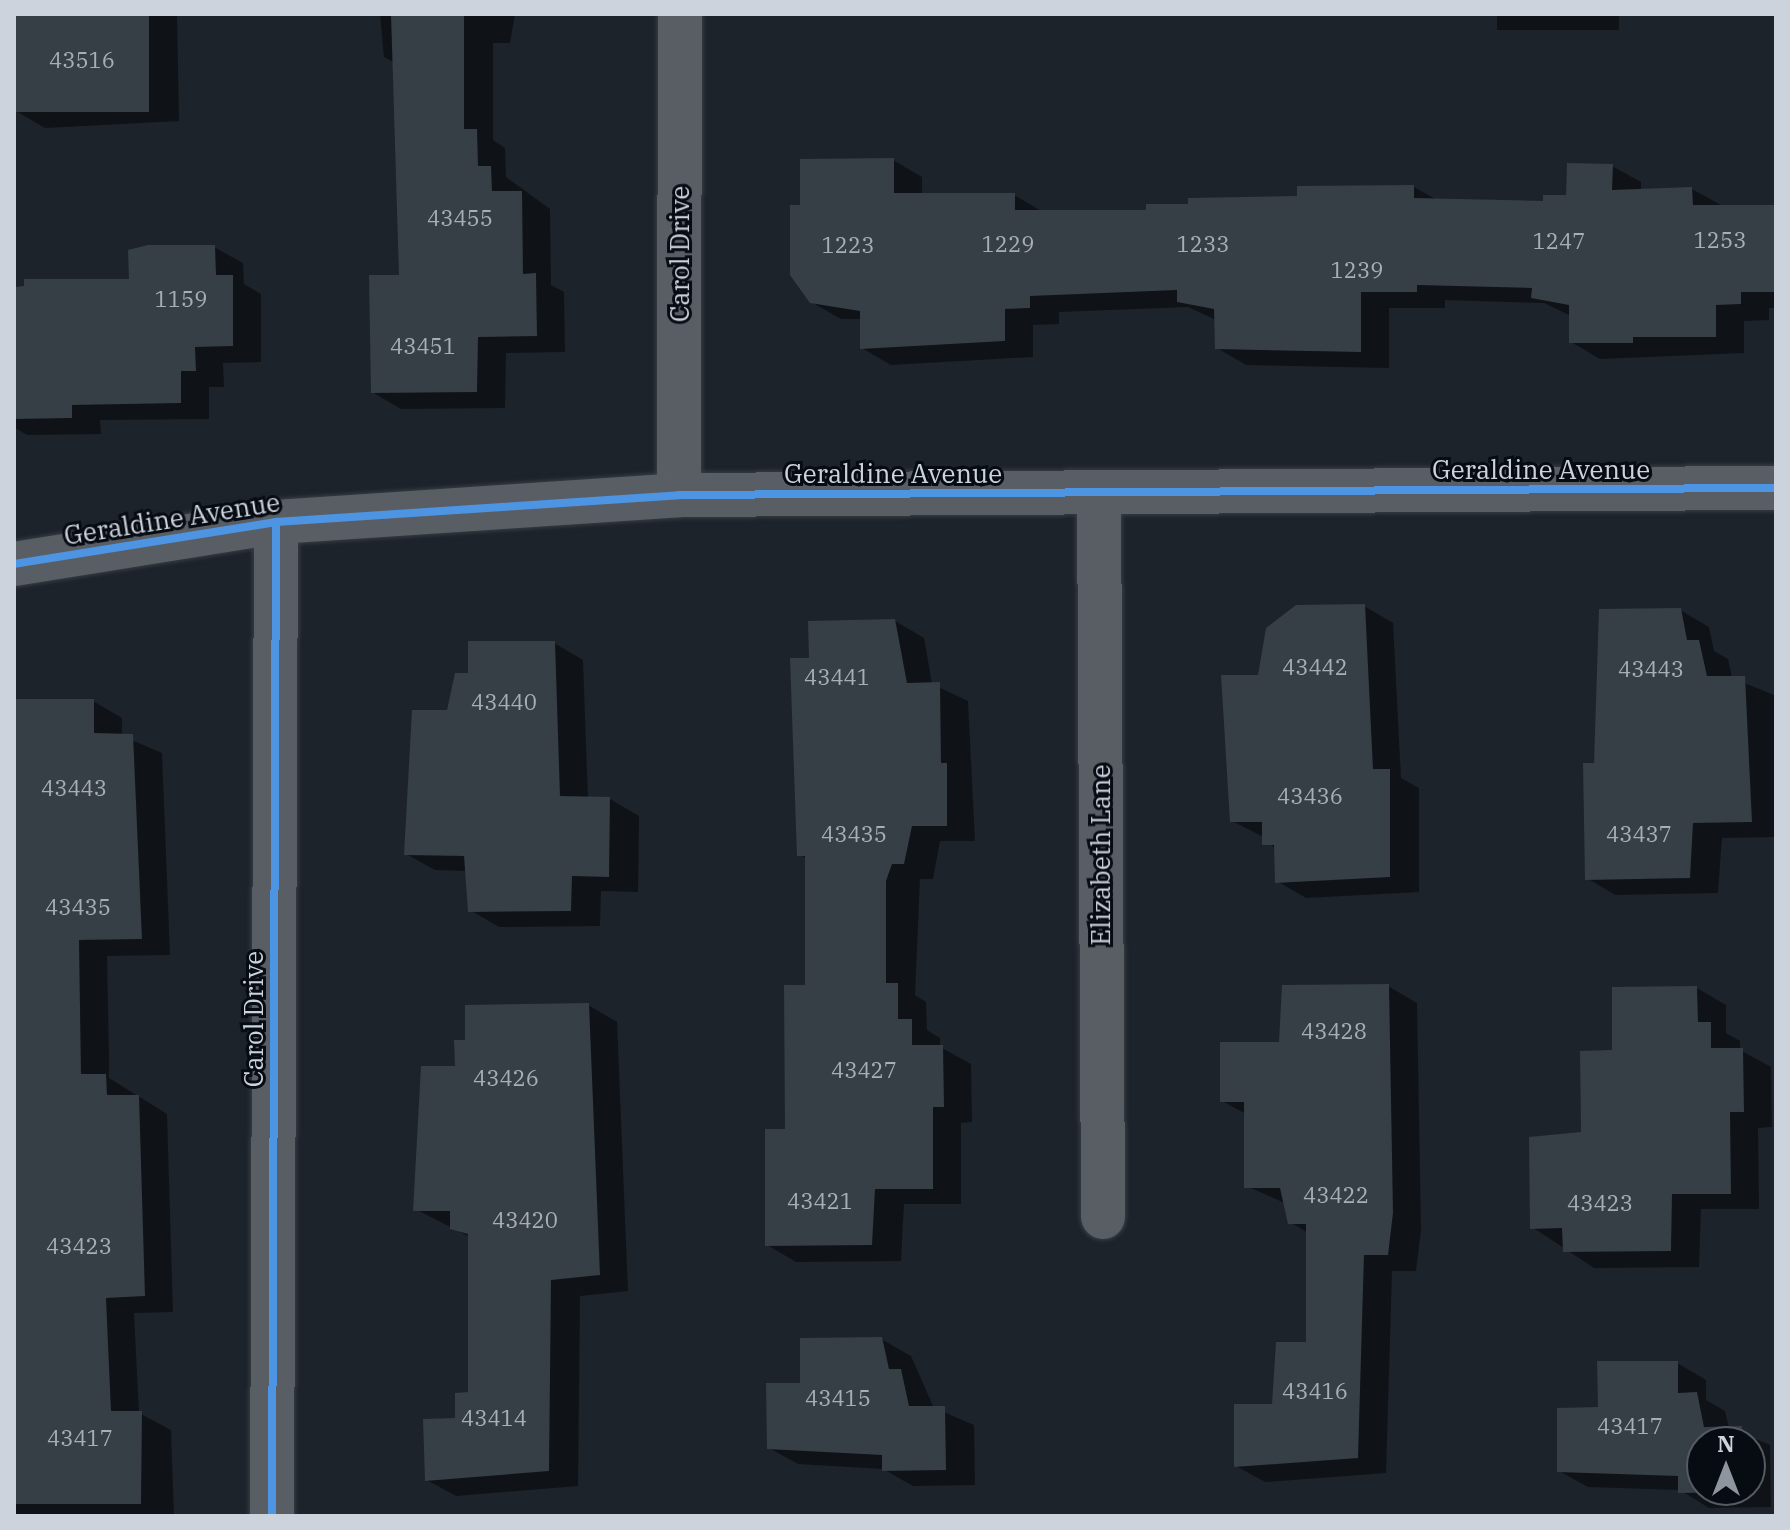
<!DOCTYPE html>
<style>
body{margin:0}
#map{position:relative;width:1790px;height:1530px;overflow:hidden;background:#1d232b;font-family:"IBM Plex Serif",serif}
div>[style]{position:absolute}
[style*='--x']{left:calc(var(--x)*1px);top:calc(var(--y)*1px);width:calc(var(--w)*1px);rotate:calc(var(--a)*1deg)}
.shadow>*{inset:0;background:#0007;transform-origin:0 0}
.building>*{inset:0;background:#363e46;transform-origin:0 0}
.roads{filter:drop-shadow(0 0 2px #383d43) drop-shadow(0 0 2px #383d43)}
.minor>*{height:44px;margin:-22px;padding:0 22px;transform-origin:22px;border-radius:22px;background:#595e65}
.cycleway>*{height:8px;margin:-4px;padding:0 4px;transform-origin:4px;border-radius:4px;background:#4d94e3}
span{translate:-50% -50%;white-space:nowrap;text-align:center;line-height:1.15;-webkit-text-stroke:6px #070b12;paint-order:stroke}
.number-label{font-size:22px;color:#a6aeb7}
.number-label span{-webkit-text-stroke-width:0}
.street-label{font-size:26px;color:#ccd3dd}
.frame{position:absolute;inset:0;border:16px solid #ccd3dd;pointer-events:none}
.north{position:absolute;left:1686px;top:1426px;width:80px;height:80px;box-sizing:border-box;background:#070b12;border:2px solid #565b63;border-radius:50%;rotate:0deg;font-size:22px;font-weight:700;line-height:32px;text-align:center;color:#ccd3dd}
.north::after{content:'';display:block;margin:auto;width:28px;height:36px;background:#8f959f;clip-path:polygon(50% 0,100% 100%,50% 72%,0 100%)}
</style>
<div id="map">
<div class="shadow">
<div style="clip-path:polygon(14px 14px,177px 14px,179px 121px,45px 128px,16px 111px)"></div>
<div style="clip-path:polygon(380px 14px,515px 14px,510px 43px,493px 43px,493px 140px,505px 148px,506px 177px,550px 209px,551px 285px,564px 292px,565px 352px,506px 353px,505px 408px,401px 409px,372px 392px,401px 277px,393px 62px,384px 57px)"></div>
<div style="left:1497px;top:14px;width:122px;height:16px"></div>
<div style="clip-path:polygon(893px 160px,922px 177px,922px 195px,1014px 195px,1043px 212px,1148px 212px,1414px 187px,1437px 200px,1545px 203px,1568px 197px,1612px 166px,1641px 182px,1641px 191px,1692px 189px,1721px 205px,1776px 207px,1776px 308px,1769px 308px,1769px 320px,1744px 321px,1744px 353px,1600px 359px,1571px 342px,1571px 316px,1544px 303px,1445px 300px,1445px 308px,1389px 308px,1389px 368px,1246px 365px,1217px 348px,1216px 320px,1188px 307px,1059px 312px,1059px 324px,1033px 325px,1033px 357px,891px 365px,862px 348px,862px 319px,841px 319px,811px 302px,802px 207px)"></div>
<div style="clip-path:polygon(214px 247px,243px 263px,244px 284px,261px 294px,261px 362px,223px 363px,224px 387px,209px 387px,209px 419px,100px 420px,101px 434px,27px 435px,14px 427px,14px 287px,131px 281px)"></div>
<div style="clip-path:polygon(1364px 606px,1393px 623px,1401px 778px,1419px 788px,1419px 892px,1306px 898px,1277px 881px,1276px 850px,1264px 837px,1232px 821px,1260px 677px)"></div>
<div style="clip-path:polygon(1680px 610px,1709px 627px,1714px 651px,1728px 659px,1732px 678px,1774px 695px,1776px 837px,1722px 838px,1718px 893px,1615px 895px,1587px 878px,1596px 765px)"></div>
<div style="clip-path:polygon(895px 621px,924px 638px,932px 684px,968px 701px,975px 841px,940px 841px,933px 879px,920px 879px,915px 995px,926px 1002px,927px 1030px,940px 1038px,940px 1047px,971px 1064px,972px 1122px,961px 1123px,961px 1204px,904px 1204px,901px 1261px,796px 1262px,767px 1245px,807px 987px,807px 859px,799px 854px,811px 659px)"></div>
<div style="clip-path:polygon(554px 643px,583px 660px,588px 799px,610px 799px,639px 816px,638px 892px,601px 891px,600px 926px,499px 927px,470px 910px,467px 871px,435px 870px,406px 854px,449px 712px,470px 675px)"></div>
<div style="clip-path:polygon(14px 701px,93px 701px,122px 718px,122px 736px,162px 753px,170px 955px,107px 956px,109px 1057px,109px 1078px,167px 1114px,173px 1312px,134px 1313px,139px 1413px,171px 1430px,174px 1516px,14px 1516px)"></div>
<div style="clip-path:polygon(1388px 986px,1417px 1003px,1421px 1230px,1416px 1271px,1392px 1271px,1386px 1473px,1265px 1482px,1236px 1466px,1308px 1344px,1308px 1233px,1290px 1222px,1285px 1203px,1246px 1186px,1246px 1114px,1222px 1101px,1281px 1044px)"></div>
<div style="clip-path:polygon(1697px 988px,1726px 1005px,1726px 1033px,1740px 1041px,1740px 1050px,1771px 1067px,1772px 1127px,1758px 1128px,1759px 1209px,1701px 1209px,1699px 1267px,1594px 1268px,1532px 1227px,1583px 1133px,1614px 1052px)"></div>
<div style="clip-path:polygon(588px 1005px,617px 1022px,628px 1291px,580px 1296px,578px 1486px,456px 1496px,427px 1480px,470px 1394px,470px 1237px,415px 1209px,467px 1042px)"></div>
<div style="clip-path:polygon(881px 1339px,911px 1356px,934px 1408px,974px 1425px,975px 1485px,913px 1486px,883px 1469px,798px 1464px,769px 1448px,802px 1385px)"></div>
<div style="clip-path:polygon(evenodd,1677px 1363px,1706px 1380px,1706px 1400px,1725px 1411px,1729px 1428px,1770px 1445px,1771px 1507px,1709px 1508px,1680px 1490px,1588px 1487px,1559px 1471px,1600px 1409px,1677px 1363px,1702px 1442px,1750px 1442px,1750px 1490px,1702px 1490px,1702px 1442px)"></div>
</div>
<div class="building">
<div style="left:14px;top:14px;width:135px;height:98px"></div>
<div style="clip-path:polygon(391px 14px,464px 14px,464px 129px,477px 129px,478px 166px,491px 166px,492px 191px,522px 191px,523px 274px,536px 273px,537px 336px,478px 337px,477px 392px,371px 393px,369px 275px,399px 275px)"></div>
<div style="clip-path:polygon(894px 158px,894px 193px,1015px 193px,1015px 210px,1146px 210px,1146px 204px,1188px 204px,1188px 198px,1297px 196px,1297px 186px,1414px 185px,1414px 198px,1543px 201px,1543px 195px,1566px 195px,1567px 163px,1613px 164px,1612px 190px,1692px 187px,1693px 205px,1776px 205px,1776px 292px,1741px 292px,1741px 304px,1716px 305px,1716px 337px,1633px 337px,1633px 343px,1569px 343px,1569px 305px,1531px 298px,1532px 288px,1417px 285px,1417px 292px,1361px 292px,1361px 352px,1215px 349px,1214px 309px,1177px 302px,1177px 290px,1030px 296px,1030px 308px,1005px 309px,1005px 341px,860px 349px,860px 311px,810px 303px,790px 275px,790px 205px,800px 205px,800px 159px)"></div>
<div style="clip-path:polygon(148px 245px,215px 245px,216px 275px,233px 275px,233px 346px,195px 347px,196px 371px,181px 371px,181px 403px,72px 405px,72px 418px,14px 419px,14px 287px,24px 286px,24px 279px,129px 279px,128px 250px)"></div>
<div style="clip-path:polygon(1365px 604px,1373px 769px,1390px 769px,1390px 877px,1275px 883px,1274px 845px,1262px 845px,1262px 822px,1230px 822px,1221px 675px,1258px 675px,1266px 628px,1296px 605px)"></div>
<div style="clip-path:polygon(1681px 608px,1687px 640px,1699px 640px,1707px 676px,1745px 676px,1752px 822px,1693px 823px,1690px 878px,1585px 880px,1583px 763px,1594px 763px,1599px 609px)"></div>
<div style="clip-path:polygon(895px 619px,907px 683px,940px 682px,941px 763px,947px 763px,947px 826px,912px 826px,904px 864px,892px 864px,886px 881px,886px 983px,898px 983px,898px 1019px,912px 1019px,912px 1045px,943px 1045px,944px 1107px,933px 1107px,933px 1189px,875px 1189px,872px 1245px,765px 1246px,765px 1129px,785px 1129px,784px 985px,805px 985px,805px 856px,797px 856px,790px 658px,809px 658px,808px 621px)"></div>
<div style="clip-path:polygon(468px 641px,555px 641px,560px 796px,610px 797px,609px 877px,572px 876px,571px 911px,468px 912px,464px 856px,404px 855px,412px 710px,447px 710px,455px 673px,468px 673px)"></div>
<div style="clip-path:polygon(14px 699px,94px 699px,94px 733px,133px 734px,142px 939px,79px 940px,81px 1074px,106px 1074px,107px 1095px,139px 1095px,145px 1296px,106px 1298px,111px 1411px,142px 1411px,141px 1504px,14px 1504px)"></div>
<div style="clip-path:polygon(1389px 984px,1393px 1213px,1388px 1255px,1364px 1255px,1358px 1458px,1234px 1467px,1234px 1404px,1272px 1404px,1276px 1342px,1306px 1342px,1306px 1224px,1288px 1224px,1280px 1188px,1244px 1188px,1244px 1102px,1220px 1102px,1220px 1042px,1279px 1042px,1282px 985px)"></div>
<div style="clip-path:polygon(1697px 986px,1698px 1022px,1711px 1022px,1711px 1048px,1743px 1048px,1744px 1112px,1730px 1112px,1731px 1194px,1672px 1194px,1671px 1251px,1563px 1252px,1562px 1228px,1530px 1229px,1529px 1137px,1581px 1132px,1580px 1051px,1612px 1050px,1612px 987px)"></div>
<div style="clip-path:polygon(589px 1003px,600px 1275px,551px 1280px,549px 1471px,425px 1481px,423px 1419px,455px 1418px,455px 1393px,468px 1392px,468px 1234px,450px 1229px,450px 1211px,413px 1211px,421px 1066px,455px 1066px,454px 1040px,465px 1040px,465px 1005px)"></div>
<div style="clip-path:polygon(882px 1337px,889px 1369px,901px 1369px,909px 1406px,945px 1406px,946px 1470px,882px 1471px,882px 1455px,767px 1449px,766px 1383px,800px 1383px,800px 1338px)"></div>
<div style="clip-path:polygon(1597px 1361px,1678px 1361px,1678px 1393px,1697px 1392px,1704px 1427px,1742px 1426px,1742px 1442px,1702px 1442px,1702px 1490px,1743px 1492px,1678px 1493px,1678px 1476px,1557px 1472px,1557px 1408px,1598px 1407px)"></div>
</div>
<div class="roads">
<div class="minor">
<div style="--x:1099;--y:493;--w:724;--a:89.68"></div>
<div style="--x:679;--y:495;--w:481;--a:-89.9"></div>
<div style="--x:14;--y:564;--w:265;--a:-9.1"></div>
<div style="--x:276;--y:522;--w:404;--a:-3.8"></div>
<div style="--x:679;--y:495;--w:1097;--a:-0.37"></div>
<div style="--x:272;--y:1516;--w:994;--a:-89.77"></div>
</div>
</div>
<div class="cycleway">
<div style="--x:14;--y:564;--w:265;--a:-9.1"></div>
<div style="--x:276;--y:522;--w:404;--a:-3.8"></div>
<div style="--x:679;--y:495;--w:1097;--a:-0.37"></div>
<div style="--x:272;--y:1516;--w:994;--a:-89.77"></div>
</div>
<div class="number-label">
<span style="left:82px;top:60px">43516</span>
<span style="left:460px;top:218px">43455</span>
<span style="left:1720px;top:240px">1253</span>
<span style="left:1559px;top:241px">1247</span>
<span style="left:1008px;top:244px">1229</span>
<span style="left:1203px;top:244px">1233</span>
<span style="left:848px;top:245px">1223</span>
<span style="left:1357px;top:270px">1239</span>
<span style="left:181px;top:299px">1159</span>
<span style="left:423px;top:346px">43451</span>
<span style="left:1315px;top:667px">43442</span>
<span style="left:1651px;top:669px">43443</span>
<span style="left:837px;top:677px">43441</span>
<span style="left:504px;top:702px">43440</span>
<span style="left:74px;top:788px">43443</span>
<span style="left:1310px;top:796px">43436</span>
<span style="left:854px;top:834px">43435</span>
<span style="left:1639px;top:834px">43437</span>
<span style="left:78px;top:907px">43435</span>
<span style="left:1334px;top:1031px">43428</span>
<span style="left:864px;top:1070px">43427</span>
<span style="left:506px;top:1078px">43426</span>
<span style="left:1336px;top:1195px">43422</span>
<span style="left:820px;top:1201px">43421</span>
<span style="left:1600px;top:1203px">43423</span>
<span style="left:525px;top:1220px">43420</span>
<span style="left:79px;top:1246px">43423</span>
<span style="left:1315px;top:1391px">43416</span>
<span style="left:838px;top:1398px">43415</span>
<span style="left:494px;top:1418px">43414</span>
<span style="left:1630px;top:1426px">43417</span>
<span style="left:80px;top:1438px">43417</span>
</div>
<div class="street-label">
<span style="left:680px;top:254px;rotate:-90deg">Carol Drive</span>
<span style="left:1541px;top:470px">Geraldine Avenue</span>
<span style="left:893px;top:474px">Geraldine Avenue</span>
<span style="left:172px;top:519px;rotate:-9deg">Geraldine Avenue</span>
<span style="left:1101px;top:855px;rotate:-90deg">Elizabeth Lane</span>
<span style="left:254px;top:1019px;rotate:-90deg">Carol Drive</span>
</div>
<div class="frame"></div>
<div class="north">N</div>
</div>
